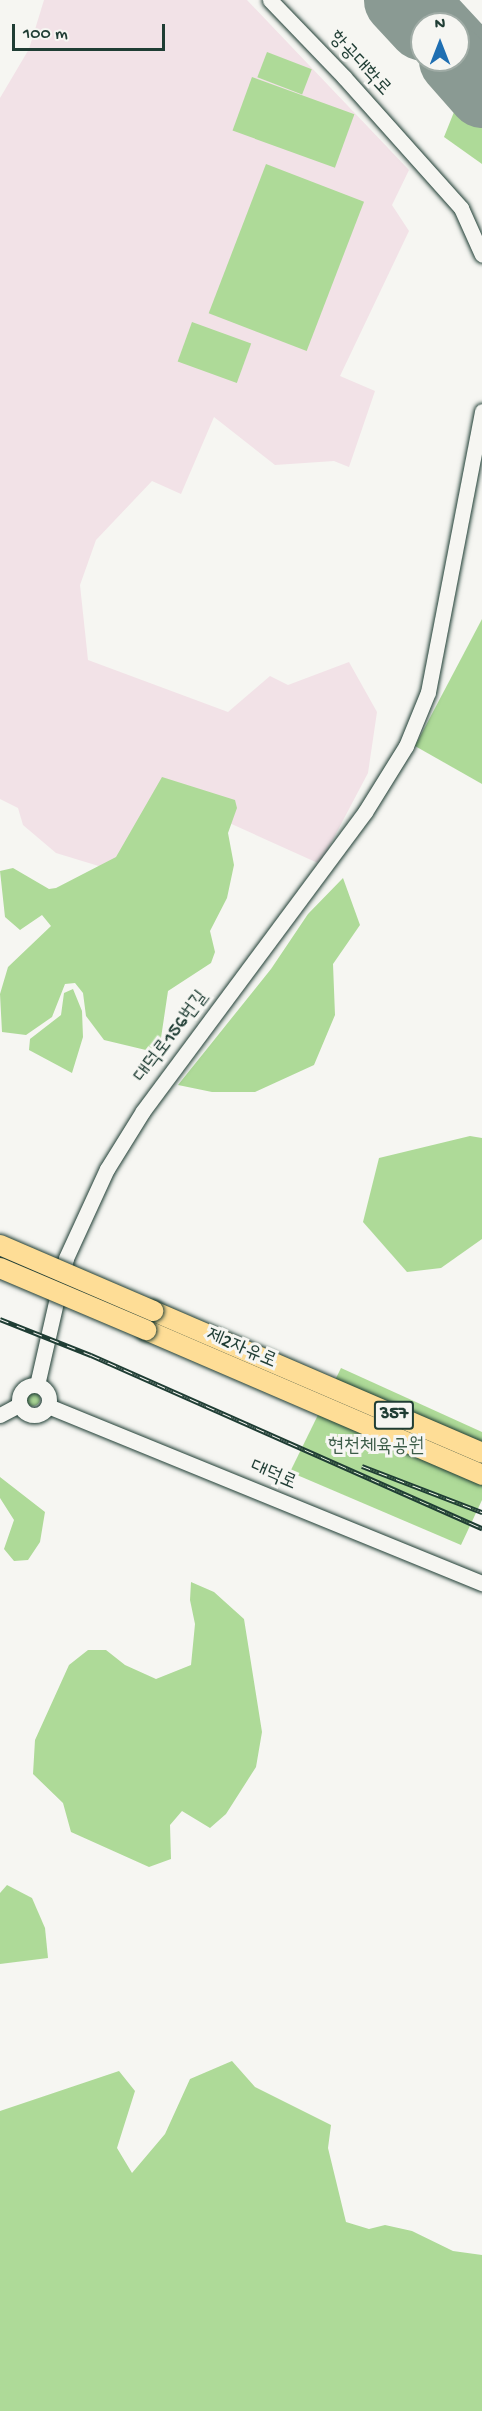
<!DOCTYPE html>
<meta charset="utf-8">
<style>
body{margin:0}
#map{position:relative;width:482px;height:2411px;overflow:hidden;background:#f6f6f2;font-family:"Gochi Hand","Poor Story",sans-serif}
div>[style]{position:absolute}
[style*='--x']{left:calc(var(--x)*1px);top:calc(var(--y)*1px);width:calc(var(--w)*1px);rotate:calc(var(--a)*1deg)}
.built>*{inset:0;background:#f2e2e7}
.green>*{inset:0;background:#aeda98;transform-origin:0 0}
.round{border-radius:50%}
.taxiway>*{height:27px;margin:-13.5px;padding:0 13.5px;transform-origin:13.5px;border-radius:13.5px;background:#8a9a93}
.runway>*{height:69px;margin:-34.5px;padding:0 34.5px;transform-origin:34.5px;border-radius:34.5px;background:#8a9a93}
.roads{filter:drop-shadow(0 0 2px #1f3d34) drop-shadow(0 0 2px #1f3d34)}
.tertiary>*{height:15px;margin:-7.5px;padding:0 7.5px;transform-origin:7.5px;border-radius:7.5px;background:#f6f6f2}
.tertiary>.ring{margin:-7.5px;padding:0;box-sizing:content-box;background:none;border:15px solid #f6f6f2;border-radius:50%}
.trunk>*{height:20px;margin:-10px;padding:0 10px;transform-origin:10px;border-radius:10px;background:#fedd96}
.rail>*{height:5px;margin-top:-2.5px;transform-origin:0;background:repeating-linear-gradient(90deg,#f6f6f2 0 9px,#1f3d34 0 18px);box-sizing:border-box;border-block:2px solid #1f3d34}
.bridges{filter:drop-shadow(0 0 2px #1f3d34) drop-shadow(0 0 2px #1f3d34)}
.trunk-bridge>*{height:20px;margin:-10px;padding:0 10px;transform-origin:10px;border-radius:10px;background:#fedd96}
span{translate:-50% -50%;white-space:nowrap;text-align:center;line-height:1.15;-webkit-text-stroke:6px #f6f6f2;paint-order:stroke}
.shield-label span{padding:2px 4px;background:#f6f6f2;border:2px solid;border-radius:4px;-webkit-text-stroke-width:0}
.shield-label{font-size:18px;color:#1f3d34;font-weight:700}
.street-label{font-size:20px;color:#1f3d34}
.park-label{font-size:20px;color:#3c5c48}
.north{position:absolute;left:410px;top:12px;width:60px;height:60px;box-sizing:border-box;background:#f6f6f2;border:2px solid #a0aca6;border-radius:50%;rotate:0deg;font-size:16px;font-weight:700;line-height:24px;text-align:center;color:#1f3d34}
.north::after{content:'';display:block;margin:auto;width:21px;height:27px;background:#1f6fb2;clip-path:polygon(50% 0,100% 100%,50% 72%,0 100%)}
.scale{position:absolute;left:12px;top:24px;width:153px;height:27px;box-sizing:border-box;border:3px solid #1f3d34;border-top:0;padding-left:8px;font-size:18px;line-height:21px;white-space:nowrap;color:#1f3d34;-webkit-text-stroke:4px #f6f6f2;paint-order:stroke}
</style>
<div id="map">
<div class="built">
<div style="clip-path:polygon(44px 0,247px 0,409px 170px,392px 205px,409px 231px,340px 376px,375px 391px,349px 467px,334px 461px,275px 465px,214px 417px,181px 494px,152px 481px,96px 540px,80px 585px,88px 660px,228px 712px,270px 676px,288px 685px,349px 662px,377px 712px,368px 773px,320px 864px,156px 790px,115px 871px,56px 853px,23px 825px,18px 808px,0 799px,0 98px,29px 49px)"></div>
</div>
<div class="green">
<div style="left:267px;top:52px;width:48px;height:27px;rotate:21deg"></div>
<div style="left:252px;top:77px;width:109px;height:57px;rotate:20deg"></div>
<div style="clip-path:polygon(466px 99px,482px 117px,482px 164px,444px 137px,456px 107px)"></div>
<div style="left:266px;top:164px;width:105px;height:160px;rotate:21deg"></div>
<div style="left:192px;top:322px;width:63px;height:42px;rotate:20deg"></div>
<div style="clip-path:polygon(482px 619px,482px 784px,415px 746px)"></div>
<div style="clip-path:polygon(162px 777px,235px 800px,237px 808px,228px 833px,234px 865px,227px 898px,210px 931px,215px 952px,211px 963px,168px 991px,161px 1038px,150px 1051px,104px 1040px,86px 1016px,83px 993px,75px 983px,65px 984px,52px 1017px,26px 1035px,2px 1032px,0 994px,8px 967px,51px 926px,42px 915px,20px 930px,5px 917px,0 871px,13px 868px,49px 889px,56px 888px,116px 857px)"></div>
<div style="clip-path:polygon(343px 878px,360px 925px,333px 964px,335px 1015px,314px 1065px,255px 1092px,212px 1092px,178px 1085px,271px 969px,308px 914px)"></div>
<div style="clip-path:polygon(73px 989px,82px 1011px,83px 1037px,72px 1073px,29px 1050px,30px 1039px,61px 1015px,64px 993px)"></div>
<div style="clip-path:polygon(470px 1136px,482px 1138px,482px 1239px,441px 1268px,407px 1272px,363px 1222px,379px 1158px)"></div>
<div style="clip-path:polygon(341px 1368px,482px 1432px,482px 1500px,461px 1545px,290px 1472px)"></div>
<div class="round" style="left:26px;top:1392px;width:14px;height:14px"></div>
<div style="clip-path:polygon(0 1477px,45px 1512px,40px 1542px,28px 1560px,14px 1561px,4px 1549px,14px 1520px,0 1498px)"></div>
<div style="clip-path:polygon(191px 1582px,214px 1592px,244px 1619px,262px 1732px,256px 1767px,226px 1814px,210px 1828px,182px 1811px,170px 1825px,171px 1859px,149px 1867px,71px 1832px,63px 1803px,33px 1774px,35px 1740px,69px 1665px,88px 1650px,106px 1650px,125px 1665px,156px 1679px,191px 1665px,195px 1624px,190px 1600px)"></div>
<div style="clip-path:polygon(7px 1885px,32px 1898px,45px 1928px,48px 1958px,0 1964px,0 1893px)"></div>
<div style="clip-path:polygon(232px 2061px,255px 2087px,331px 2125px,328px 2148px,346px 2222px,369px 2229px,385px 2225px,412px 2231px,453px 2251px,482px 2255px,482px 2411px,0 2411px,0 2111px,119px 2071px,135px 2091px,117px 2148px,132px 2173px,165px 2134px,190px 2079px)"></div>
</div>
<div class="taxiway">
<div style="--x:441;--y:0;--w:60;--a:47"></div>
<div style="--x:458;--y:58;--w:27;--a:-45"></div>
</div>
<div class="runway">
<div style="--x:398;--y:0;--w:35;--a:47"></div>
<div style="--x:453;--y:60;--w:44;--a:48.7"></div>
</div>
<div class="roads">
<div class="tertiary">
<div style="--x:270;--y:0;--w:107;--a:46.1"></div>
<div style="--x:344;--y:77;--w:176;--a:48.2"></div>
<div style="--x:461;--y:208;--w:51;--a:65.9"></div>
<div class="ring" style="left:19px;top:1385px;width:15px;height:15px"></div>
<div style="--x:37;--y:1385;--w:130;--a:-77.1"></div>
<div style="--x:66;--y:1258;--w:98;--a:-65.3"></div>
<div style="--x:107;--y:1169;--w:68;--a:-58.2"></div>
<div style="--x:143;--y:1111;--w:372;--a:-53.4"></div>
<div style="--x:365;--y:812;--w:78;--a:-58.2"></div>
<div style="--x:406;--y:746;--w:58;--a:-67.8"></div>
<div style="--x:428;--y:692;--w:286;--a:-79.1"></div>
<div style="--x:48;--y:1406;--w:469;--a:22.2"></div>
<div style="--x:0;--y:1415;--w:21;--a:-28"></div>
</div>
<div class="trunk">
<div style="--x:153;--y:1311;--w:358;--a:23.3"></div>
<div style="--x:146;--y:1330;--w:366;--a:23.3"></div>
</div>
</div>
<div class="rail">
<div style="--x:0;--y:1319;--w:98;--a:21.6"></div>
<div style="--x:91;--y:1355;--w:428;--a:23.9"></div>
<div style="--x:362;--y:1466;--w:129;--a:21"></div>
</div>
<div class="bridges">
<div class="trunk-bridge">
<div style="--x:0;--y:1245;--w:167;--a:23.3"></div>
<div style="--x:0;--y:1268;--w:159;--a:23"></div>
</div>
</div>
<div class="shield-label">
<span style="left:394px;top:1415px">357</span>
</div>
<div class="street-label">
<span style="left:359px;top:64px;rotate:47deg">항공대학로</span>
<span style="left:172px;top:1037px;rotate:-53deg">대덕로156번길</span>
<span style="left:241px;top:1349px;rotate:23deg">제2자유로</span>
<span style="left:273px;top:1476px;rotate:23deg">대덕로</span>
</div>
<div class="park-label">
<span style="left:376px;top:1447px">현천체육공원</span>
</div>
<div class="north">N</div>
<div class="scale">100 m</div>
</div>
